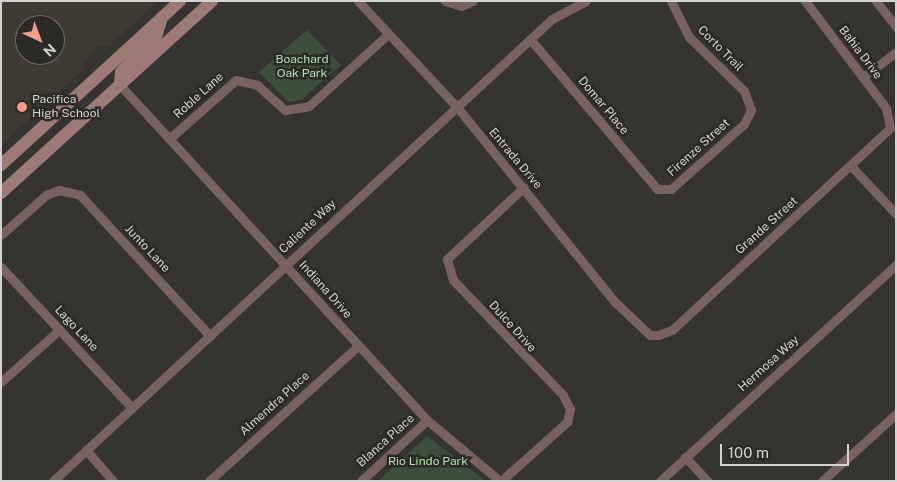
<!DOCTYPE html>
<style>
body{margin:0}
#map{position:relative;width:897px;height:482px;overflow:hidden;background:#353431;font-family:"Public Sans",sans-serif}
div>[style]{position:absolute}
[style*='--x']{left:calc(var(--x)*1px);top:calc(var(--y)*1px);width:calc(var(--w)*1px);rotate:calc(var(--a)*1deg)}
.built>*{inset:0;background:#3e3b32}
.green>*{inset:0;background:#3b4f3a}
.minor>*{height:9px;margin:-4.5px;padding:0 4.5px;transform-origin:4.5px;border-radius:4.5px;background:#786260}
.secondary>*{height:12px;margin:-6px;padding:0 6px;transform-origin:6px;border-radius:6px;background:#9e7a77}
.dots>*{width:14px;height:14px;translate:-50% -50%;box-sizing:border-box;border:2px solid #2b2a27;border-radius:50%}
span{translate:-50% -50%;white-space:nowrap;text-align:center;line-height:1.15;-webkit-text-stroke:5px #2b2a27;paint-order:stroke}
.street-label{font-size:12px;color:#d4d3d1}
.park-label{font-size:12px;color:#ace4ac}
.poi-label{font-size:12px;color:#d4d3d1}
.left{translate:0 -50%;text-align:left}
.frame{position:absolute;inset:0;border:2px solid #d4d3d1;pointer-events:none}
.north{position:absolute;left:15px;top:15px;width:50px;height:50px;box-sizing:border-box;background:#2b2a27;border:1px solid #6f6e6b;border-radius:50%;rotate:137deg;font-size:14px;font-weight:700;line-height:20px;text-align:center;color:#d4d3d1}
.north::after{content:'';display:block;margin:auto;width:18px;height:22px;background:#f49d8b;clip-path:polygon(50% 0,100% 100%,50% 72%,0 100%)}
.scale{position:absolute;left:720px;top:444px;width:129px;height:22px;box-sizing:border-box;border:2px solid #d4d3d1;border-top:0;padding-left:6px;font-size:15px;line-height:18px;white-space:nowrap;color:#d4d3d1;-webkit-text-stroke:4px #2b2a27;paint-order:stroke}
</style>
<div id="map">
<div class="built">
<div style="clip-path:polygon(evenodd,1px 1px,158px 1px,108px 47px,100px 46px,84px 61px,84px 69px,1px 145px,1px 1px,25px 25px,55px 25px,55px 55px,25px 55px,25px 25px)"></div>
</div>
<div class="green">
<div style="clip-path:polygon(307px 30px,341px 65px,301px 100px,288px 102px,259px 72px)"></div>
<div style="clip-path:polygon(427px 436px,483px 479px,484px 481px,378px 481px)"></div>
</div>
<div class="minor">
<div style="--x:358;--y:1;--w:145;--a:47"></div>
<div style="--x:457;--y:107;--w:252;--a:51"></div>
<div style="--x:616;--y:303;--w:47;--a:43.3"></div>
<div style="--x:650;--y:335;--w:8;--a:0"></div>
<div style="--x:658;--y:335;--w:15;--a:-20"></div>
<div style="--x:672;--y:330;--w:297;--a:-42.8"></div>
<div style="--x:890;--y:128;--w:20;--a:-101"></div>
<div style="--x:886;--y:108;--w:134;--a:-127.1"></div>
<div style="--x:445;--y:1;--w:17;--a:17"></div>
<div style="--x:461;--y:6;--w:13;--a:-23"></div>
<div style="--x:876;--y:1;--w:33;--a:52"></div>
<div style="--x:530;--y:39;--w:197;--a:49.7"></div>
<div style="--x:657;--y:189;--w:14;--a:0"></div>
<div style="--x:671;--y:189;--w:98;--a:-41.7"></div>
<div style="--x:744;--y:124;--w:16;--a:-63"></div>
<div style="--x:751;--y:110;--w:20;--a:-110"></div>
<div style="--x:744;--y:91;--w:77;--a:-135.5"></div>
<div style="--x:689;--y:37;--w:40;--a:-116.6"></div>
<div style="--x:863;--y:77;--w:41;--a:-37.1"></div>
<div style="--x:120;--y:85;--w:454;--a:47.5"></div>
<div style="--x:427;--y:420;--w:95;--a:39.9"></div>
<div style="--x:169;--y:139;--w:89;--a:-41.4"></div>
<div style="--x:236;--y:80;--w:22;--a:13"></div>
<div style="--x:257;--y:85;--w:38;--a:42"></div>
<div style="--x:285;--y:110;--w:24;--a:-9"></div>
<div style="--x:309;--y:106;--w:107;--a:-42.3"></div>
<div style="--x:852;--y:167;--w:64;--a:46.9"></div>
<div style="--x:1;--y:235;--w:60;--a:-41.6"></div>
<div style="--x:46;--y:195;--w:14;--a:-21"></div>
<div style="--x:59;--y:190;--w:22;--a:13"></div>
<div style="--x:80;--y:195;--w:192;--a:47.3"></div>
<div style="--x:1;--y:267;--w:192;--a:47.1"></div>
<div style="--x:1;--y:382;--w:79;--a:-41.9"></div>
<div style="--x:86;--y:450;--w:41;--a:48.9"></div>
<div style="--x:685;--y:457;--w:33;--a:47"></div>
<div style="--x:53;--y:481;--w:680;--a:-42.8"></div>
<div style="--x:552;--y:19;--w:38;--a:-28"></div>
<div style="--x:209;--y:481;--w:201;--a:-42.2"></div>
<div style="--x:361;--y:481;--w:90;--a:-42.7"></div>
<div style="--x:501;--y:481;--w:89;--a:-41.8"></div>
<div style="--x:567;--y:422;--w:13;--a:-77"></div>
<div style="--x:570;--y:409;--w:16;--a:-117"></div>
<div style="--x:563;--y:395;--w:159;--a:-133.7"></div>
<div style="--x:453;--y:280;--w:22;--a:-106"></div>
<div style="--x:447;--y:259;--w:105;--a:-43.1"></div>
<div style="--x:660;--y:481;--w:320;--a:-42.5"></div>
<div style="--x:822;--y:481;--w:100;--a:-42.2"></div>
</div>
<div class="secondary">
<div style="--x:120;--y:82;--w:10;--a:-84"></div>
<div style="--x:121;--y:72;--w:49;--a:-45"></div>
<div style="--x:156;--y:37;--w:21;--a:-73"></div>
<div style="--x:1;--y:165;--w:243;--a:-42.5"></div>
<div style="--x:1;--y:193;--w:285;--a:-42.3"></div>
</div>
<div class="dots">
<div style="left:22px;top:107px;background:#f49d8b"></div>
</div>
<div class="street-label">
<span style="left:720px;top:49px;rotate:45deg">Corto Trail</span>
<span style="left:860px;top:53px;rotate:53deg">Bahia Drive</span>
<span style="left:199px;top:96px;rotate:-42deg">Roble Lane</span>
<span style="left:603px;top:106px;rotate:50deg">Domar Place</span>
<span style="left:699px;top:148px;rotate:-42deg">Firenze Street</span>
<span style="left:515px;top:159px;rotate:50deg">Entrada Drive</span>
<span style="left:767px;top:226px;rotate:-42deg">Grande Street</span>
<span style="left:308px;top:227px;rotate:-43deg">Caliente Way</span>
<span style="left:147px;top:249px;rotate:47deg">Junto Lane</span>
<span style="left:325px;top:290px;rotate:48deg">Indiana Drive</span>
<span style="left:512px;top:327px;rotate:48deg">Dulce Drive</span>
<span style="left:76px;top:329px;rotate:47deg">Lago Lane</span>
<span style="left:769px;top:364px;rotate:-42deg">Hermosa Way</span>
<span style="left:275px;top:404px;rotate:-42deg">Almendra Place</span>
<span style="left:386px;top:441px;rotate:-42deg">Blanca Place</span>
</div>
<div class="park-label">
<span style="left:302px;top:67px">Boachard<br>Oak Park</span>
<span style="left:428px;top:462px">Rio Lindo Park</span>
</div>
<div class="poi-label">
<span class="left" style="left:32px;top:107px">Pacifica<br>High School</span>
</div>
<div class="frame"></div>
<div class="north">N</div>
<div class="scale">100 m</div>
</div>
